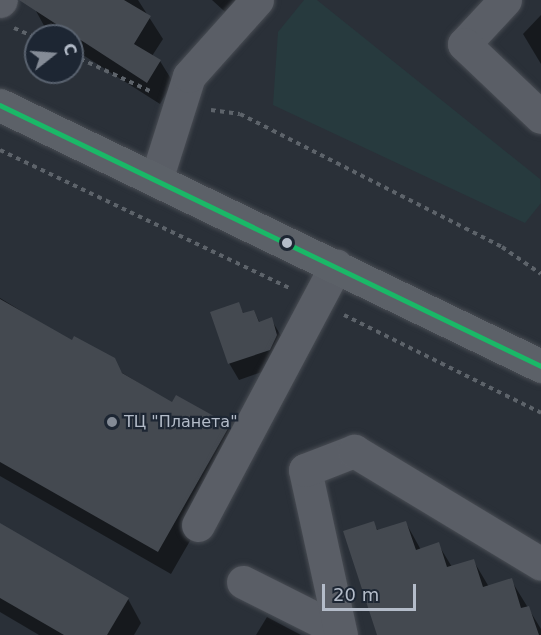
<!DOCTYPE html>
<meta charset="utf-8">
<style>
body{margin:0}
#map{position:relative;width:541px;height:635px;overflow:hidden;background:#2a3038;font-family:"DejaVu Sans",sans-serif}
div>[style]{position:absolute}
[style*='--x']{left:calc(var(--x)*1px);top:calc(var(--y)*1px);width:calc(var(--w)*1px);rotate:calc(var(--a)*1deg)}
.green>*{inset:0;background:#273a3e}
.shadow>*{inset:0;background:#0007}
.building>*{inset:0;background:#444950}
.path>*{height:4px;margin-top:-2px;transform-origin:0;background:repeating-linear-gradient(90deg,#5d636a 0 4.5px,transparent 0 9px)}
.roads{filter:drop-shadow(0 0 2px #484c53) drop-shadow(0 0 2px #484c53)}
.minor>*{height:33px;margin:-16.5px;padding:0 16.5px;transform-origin:16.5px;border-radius:16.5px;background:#5a5e66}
.major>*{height:33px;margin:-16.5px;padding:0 16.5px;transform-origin:16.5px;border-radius:16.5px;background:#5c6168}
.bus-1>*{height:4.5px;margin:-2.25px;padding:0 2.25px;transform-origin:2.25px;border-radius:2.25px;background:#1ab867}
.dots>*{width:16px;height:16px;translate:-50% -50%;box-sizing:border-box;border:3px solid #1d2633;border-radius:50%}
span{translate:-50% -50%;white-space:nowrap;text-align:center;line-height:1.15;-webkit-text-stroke:4.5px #1d2633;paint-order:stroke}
.poi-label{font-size:16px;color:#b4bcc9}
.left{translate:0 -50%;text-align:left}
.north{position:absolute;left:24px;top:24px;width:60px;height:60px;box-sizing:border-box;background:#1d2633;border:2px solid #59626f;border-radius:50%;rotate:73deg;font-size:16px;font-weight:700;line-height:24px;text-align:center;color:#b4bcc9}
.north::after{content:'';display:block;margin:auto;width:21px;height:27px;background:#848b96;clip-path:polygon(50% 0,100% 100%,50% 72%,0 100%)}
.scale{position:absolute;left:322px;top:584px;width:94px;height:27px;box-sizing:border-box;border:3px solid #b4bcc9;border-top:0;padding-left:8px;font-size:18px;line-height:21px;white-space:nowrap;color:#b4bcc9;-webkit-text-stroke:4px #1d2633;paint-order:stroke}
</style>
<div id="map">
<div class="green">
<div style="clip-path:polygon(304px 0,317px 0,540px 179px,541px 203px,525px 223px,273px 105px,278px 32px)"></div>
</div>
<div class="shadow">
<div style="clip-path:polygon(43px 0,138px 0,163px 39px,152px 56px,160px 61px,173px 82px,160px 104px,72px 48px,72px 36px,48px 33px,36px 11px)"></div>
<div style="clip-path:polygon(212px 0,253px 0,234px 20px)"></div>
<div style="clip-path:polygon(541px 15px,541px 64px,523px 34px)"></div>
<div style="clip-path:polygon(0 298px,173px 404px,229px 427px,242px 450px,171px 574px,0 476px)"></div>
<div style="clip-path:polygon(238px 304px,244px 314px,254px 311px,260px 323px,271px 319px,281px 336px,279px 366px,239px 380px,229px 363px)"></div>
<div style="clip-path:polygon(373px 523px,379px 532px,406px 523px,421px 550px,438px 544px,452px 567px,473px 560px,489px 587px,511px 580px,541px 629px,541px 635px,378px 635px)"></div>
<div style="clip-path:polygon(0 525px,128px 599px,141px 623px,134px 635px,39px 635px,0 612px)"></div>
<div style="clip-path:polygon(267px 617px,301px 635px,256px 635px)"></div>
</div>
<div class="building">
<div style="clip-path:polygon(19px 0,124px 0,151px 16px,134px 44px,161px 60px,147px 83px)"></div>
<div style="clip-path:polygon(0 299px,72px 340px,74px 336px,115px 358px,122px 373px,172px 402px,176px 395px,230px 425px,158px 552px,0 462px)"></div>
<div style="clip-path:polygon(239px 302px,243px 313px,254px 310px,259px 322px,272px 317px,277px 335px,270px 350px,228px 364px,210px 312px)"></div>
<div style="clip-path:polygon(374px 521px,377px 530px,406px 521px,416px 550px,439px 542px,447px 567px,474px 559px,483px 587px,512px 578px,521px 608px,529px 606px,539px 635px,377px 635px,343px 531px)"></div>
<div style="clip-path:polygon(0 523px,129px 598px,107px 635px,64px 635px,0 598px)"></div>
</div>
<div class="path">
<div style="--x:14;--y:28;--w:24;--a:24"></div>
<div style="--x:72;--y:55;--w:86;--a:24.8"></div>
<div style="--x:211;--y:110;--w:29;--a:8"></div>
<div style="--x:240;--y:114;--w:294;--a:26.9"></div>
<div style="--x:502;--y:247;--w:47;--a:34.7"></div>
<div style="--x:0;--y:150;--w:320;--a:25.5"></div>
<div style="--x:344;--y:315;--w:220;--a:26.4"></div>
</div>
<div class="roads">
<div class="minor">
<div style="--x:505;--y:0;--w:60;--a:133"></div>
<div style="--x:464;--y:44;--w:106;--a:43.5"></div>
<div style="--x:0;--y:1;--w:1;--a:-45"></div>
<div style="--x:156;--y:180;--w:109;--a:-72.4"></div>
<div style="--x:189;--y:76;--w:102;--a:-48.2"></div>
<div style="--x:198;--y:525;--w:294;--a:-62"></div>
<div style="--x:243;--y:582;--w:107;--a:26.6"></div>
<div style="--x:341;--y:635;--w:169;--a:-102.3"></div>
<div style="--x:305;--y:470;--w:53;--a:-21.2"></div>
<div style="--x:354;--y:451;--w:218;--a:31.1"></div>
</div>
<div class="major">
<div style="--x:0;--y:105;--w:601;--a:25.75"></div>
</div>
</div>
<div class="bus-1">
<div style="--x:0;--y:105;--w:601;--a:25.75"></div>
</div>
<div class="dots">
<div style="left:287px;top:243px;background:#b4bcc9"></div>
<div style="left:112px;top:422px;background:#848b96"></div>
</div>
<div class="poi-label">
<span class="left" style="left:124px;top:422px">ТЦ "Планета"</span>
</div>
<div class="north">С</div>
<div class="scale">20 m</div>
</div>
